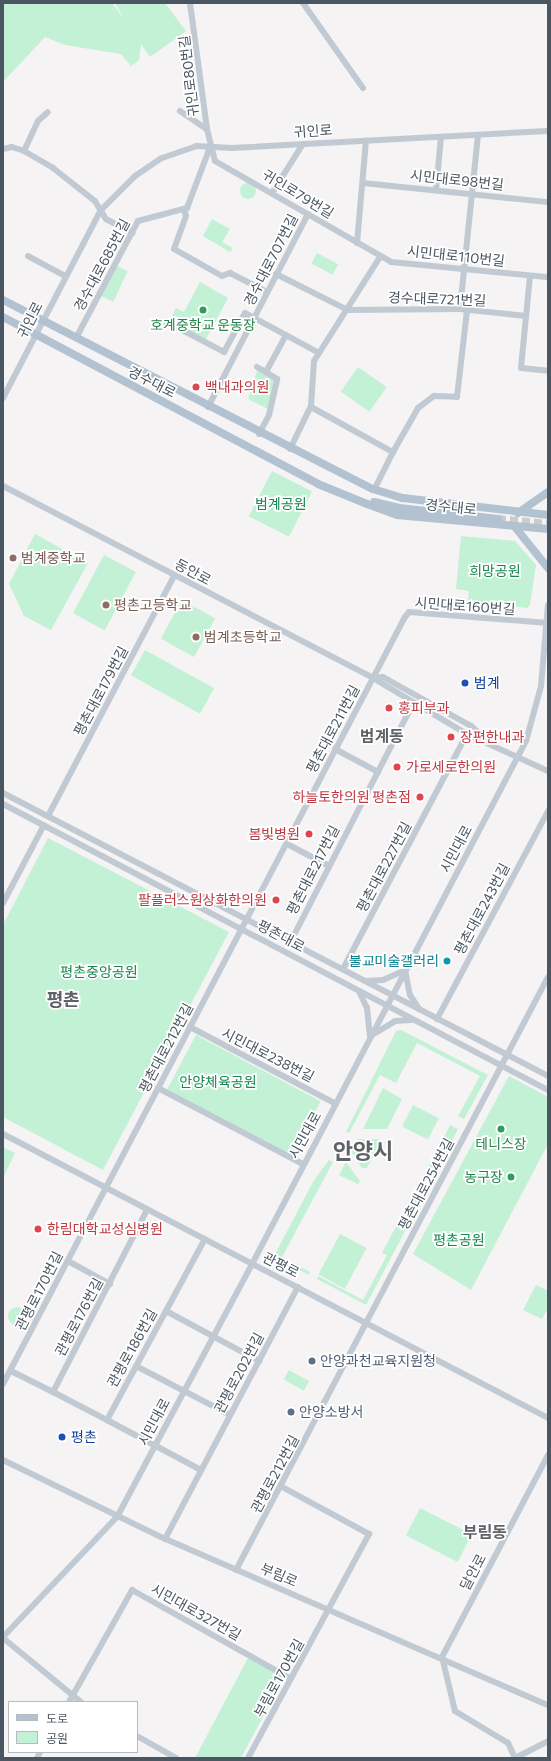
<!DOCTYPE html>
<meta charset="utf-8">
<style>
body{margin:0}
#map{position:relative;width:551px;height:1761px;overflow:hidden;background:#f5f3f3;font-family:Commissioner,"Noto Sans KR",sans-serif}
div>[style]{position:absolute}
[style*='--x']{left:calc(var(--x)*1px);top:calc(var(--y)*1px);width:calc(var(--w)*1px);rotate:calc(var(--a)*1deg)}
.green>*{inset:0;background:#c3f1d5;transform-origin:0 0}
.round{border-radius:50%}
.major-tunnel>*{height:8px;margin-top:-4px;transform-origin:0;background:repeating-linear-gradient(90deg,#caccce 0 8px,transparent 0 12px)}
.minor>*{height:6px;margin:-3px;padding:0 3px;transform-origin:3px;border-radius:3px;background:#c1cad2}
.major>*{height:8px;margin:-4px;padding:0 4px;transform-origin:4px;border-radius:4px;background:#b3c2d1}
.dots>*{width:11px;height:11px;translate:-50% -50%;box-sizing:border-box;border:2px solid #fff;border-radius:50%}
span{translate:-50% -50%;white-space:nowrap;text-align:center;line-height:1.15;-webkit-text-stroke:3.5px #fff;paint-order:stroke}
.street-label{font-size:14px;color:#4a5661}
.leisure-label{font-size:14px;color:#27864d}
.right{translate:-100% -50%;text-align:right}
.health-label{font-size:14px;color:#be3a42}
.left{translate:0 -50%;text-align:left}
.park-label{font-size:14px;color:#17864f}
.education-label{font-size:14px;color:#785e54}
.transit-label{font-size:14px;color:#164399}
.culture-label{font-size:14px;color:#0d838f}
.service-label{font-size:14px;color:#4e5e75}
.quarter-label{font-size:16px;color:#5f6368;font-weight:700}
.district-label{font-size:18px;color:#5f6368;font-weight:700}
.town-label{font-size:22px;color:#5f6368;font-weight:700}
.frame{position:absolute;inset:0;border:4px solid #4a5661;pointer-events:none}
.legend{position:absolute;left:8px;top:1701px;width:130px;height:52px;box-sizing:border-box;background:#fff;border:1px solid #b7bbc0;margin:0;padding:5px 7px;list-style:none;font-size:12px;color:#4a5661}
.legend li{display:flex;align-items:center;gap:8px;height:20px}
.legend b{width:20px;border:1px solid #b7bbc0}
</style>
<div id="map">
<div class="green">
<div style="clip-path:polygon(3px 3px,112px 3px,125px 20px,115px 3px,165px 3px,186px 31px,150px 57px,141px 44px,139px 60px,131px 66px,121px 54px,65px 45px,45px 37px,3px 82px)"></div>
<div class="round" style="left:240px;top:183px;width:16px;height:16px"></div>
<div style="clip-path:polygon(212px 219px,230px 229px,222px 242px,233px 248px,230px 252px,203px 236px)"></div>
<div style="left:317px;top:253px;width:24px;height:12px;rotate:28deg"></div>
<div style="left:115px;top:265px;width:14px;height:34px;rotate:25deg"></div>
<div style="clip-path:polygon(200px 282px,228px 298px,205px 341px,170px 321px,176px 308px,184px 312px)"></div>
<div style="left:358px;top:367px;width:35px;height:30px;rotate:35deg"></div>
<div style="clip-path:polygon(258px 368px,275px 377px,268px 409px,248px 399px)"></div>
<div style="left:272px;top:471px;width:45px;height:51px;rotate:27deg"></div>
<div style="clip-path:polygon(35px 534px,88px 563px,51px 630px,24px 616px,9px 584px)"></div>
<div style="clip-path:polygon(461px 536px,515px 541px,536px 565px,530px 605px,527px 608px,468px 600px,469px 591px,456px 589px)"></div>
<div style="left:104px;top:555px;width:36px;height:66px;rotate:28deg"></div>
<div style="left:182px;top:600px;width:38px;height:44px;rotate:29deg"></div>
<div style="left:145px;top:650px;width:79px;height:29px;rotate:29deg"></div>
<div style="clip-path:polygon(48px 838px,229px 932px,103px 1170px,3px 1117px,3px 925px)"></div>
<div style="clip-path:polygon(401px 1030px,488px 1075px,464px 1119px,458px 1116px,480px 1076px,417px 1043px,396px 1083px,380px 1075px,349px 1133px,346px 1132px,396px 1031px)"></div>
<div style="left:196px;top:1035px;width:141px;height:62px;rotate:28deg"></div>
<div style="clip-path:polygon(509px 1076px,548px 1097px,548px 1144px,471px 1290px,413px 1254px)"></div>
<div style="clip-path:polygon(383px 1088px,402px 1099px,387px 1129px,363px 1129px)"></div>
<div style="left:413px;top:1105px;width:29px;height:24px;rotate:27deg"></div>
<div style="left:450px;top:1125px;width:9px;height:55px;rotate:27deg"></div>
<div style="clip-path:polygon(357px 1139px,378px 1139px,380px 1142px,367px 1168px,362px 1168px,351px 1151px)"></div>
<div style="clip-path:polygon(3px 1147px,15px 1153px,3px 1178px)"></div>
<div style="clip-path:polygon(329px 1160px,333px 1162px,282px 1257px,310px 1272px,308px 1275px,275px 1254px,314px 1180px)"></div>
<div style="clip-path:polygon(346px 1162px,360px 1181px,358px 1184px,339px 1175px)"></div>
<div style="clip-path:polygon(419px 1183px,428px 1188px,366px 1305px,317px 1279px,318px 1276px,363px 1300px,387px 1255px,382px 1253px)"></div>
<div style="left:340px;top:1234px;width:30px;height:46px;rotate:28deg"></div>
<div style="clip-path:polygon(536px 1285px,548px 1291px,548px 1308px,542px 1319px,523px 1310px)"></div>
<div class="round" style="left:8px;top:1307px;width:18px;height:18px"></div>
<div style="left:289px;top:1370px;width:23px;height:11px;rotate:29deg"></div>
<div style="left:420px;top:1508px;width:58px;height:31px;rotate:27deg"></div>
<div style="clip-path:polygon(248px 1658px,280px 1675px,282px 1681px,241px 1758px,195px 1758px)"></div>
</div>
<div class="major-tunnel">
<div style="--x:498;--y:519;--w:50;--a:5.7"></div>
</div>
<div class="minor">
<div style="--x:190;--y:3;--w:127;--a:82.3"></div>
<div style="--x:207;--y:129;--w:33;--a:76"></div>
<div style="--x:215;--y:161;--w:203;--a:29.8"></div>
<div style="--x:391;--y:262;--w:158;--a:5.5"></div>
<div style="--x:303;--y:3;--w:104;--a:54.8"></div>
<div style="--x:180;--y:111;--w:32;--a:34"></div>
<div style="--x:3;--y:149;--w:9;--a:-13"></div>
<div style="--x:12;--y:147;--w:13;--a:18"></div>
<div style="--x:24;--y:151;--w:34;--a:30"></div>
<div style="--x:53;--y:168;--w:53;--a:38.2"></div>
<div style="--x:95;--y:201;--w:21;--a:59"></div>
<div style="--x:106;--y:219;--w:30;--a:28"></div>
<div style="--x:24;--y:151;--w:33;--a:-65"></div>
<div style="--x:38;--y:121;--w:13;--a:-42"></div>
<div style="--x:363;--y:183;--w:186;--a:5.9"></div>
<div style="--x:436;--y:190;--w:53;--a:-84.6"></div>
<div style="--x:272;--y:193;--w:58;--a:-57.7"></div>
<div style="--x:184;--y:210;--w:6;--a:72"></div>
<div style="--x:186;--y:216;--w:35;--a:110"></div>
<div style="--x:174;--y:249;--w:55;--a:29.4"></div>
<div style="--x:222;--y:276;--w:9;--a:-21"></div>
<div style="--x:230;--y:273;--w:42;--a:27.2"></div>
<div style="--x:357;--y:243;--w:103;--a:-85"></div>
<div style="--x:28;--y:256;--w:42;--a:28.4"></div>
<div style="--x:276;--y:274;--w:80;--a:26.6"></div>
<div style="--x:348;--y:310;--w:112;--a:-0.5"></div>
<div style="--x:460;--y:309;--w:66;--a:6.1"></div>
<div style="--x:530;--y:276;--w:92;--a:95.6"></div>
<div style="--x:521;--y:368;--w:27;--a:6"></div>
<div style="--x:460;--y:309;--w:174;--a:-84.1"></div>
<div style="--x:165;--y:321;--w:67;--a:27.7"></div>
<div style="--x:224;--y:352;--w:44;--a:-61.7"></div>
<div style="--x:245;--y:313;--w:84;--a:28.4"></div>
<div style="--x:76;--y:338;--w:132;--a:-62.1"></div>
<div style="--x:138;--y:221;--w:51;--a:-14.9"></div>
<div style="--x:187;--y:208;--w:65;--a:-69.3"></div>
<div style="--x:257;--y:367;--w:10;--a:29"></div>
<div style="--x:3;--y:398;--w:212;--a:-62.5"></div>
<div style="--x:101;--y:210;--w:48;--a:-45"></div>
<div style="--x:135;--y:176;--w:32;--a:-34"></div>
<div style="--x:162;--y:158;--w:36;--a:-19"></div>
<div style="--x:196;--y:146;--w:36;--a:3"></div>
<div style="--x:232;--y:148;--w:316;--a:-3.1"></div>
<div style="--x:208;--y:407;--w:217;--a:-62.6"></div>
<div style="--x:311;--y:407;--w:94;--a:28.8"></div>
<div style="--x:393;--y:452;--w:42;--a:116.6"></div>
<div style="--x:259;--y:434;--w:21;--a:-62"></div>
<div style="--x:269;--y:415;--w:37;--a:-77"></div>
<div style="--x:277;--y:379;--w:13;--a:-148"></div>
<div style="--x:266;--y:372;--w:42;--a:-61.6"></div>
<div style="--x:290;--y:449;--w:48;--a:-64"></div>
<div style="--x:311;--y:406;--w:45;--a:-86.2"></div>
<div style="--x:314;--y:361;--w:123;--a:-57.6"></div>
<div style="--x:393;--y:452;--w:51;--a:-60.4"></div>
<div style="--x:418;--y:408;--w:20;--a:-37"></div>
<div style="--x:434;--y:396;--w:23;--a:2"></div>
<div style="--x:457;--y:397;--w:88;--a:-83.4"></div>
<div style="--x:3;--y:486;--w:417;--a:27.4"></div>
<div style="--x:373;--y:678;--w:109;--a:30.8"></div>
<div style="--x:467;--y:734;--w:89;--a:24.6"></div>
<div style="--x:373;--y:678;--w:10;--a:-6"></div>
<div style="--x:383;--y:677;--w:101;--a:29.1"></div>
<div style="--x:471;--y:726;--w:20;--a:41"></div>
<div style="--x:335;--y:749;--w:49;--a:28.1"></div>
<div style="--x:3;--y:793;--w:614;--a:27.44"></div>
<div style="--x:3;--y:804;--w:615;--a:27.69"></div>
<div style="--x:48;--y:816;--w:271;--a:-62.3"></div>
<div style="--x:287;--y:844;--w:47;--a:27.6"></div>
<div style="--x:3;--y:903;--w:88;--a:-62.3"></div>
<div style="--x:291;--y:941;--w:267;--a:-62.8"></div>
<div style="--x:343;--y:969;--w:266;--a:-62.2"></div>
<div style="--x:366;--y:981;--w:17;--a:-3"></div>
<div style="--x:383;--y:980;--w:24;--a:-24"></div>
<div style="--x:405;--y:970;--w:25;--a:79"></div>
<div style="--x:410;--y:995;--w:17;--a:57"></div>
<div style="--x:359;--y:991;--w:19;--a:65"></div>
<div style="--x:367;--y:1008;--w:28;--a:84"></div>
<div style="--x:437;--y:1019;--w:236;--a:-61.9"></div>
<div style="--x:190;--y:1027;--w:165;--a:27.8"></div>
<div style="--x:372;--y:1035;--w:27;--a:-31"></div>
<div style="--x:395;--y:1021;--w:16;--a:-4"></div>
<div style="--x:158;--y:1088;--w:164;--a:27.7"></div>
<div style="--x:3;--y:1134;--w:615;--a:27.52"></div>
<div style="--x:68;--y:1261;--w:48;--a:28.7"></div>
<div style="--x:166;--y:1311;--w:106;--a:28.3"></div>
<div style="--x:136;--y:1366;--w:106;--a:27.5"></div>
<div style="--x:11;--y:1371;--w:47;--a:26.6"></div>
<div style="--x:53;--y:1392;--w:205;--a:-62.7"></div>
<div style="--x:3;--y:1384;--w:866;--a:-62.34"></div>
<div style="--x:405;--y:617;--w:6;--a:-51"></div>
<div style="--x:409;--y:612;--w:139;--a:4.5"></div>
<div style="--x:53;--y:1392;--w:61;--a:27.4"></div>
<div style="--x:3;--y:1460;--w:176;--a:26"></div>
<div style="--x:161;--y:1537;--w:422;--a:23.5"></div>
<div style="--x:201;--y:1470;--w:106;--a:-152"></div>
<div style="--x:107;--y:1420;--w:206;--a:-61.6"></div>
<div style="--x:165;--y:1539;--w:285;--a:-62.2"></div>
<div style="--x:236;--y:1570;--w:670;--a:-62.25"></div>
<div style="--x:3;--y:1637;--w:166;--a:-46.5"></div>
<div style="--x:117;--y:1517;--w:287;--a:-61.9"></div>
<div style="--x:252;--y:1264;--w:590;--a:-62.35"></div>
<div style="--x:526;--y:741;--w:57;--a:-74.7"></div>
<div style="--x:541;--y:686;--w:81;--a:-85.1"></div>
<div style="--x:3;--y:1638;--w:101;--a:39.4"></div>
<div style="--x:69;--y:1702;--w:129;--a:-60.6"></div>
<div style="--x:132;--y:1590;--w:182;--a:29.2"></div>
<div style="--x:137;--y:1736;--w:45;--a:29.4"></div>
<div style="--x:37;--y:1758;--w:7;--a:-63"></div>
<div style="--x:248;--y:1758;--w:255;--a:-61.6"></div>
<div style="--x:369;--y:1534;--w:99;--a:-151.6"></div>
<div style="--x:515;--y:1758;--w:17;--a:-115"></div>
<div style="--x:508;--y:1743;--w:62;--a:-148.9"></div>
<div style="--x:455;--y:1711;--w:56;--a:-103.5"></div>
<div style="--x:442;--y:1657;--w:228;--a:-62.3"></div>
<div style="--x:515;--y:1758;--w:37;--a:-27"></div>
</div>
<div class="major">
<div style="--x:3;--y:300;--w:415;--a:27.1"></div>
<div style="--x:373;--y:489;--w:31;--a:17"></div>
<div style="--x:403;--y:498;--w:146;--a:6.7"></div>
<div style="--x:3;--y:317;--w:357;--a:27.9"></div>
<div style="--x:318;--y:484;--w:53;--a:22.2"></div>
<div style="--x:367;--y:504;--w:32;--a:20"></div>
<div style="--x:397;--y:515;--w:152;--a:5.3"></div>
<div style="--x:374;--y:502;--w:26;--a:13"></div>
<div style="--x:399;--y:508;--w:100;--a:6.3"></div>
<div style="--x:518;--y:513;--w:37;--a:-35"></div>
<div style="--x:515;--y:527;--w:53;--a:51.2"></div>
</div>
<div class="dots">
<div style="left:203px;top:310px;background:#2e9e5b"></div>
<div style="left:196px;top:387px;background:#e0444e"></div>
<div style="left:13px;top:558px;background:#8d6e63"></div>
<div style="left:106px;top:605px;background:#8d6e63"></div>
<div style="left:196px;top:637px;background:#8d6e63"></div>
<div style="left:465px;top:683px;background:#1a4fb4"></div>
<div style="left:389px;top:708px;background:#e0444e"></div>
<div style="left:451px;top:737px;background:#e0444e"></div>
<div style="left:397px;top:767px;background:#e0444e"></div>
<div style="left:420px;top:797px;background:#e0444e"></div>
<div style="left:309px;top:834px;background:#e0444e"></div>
<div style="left:276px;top:900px;background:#e0444e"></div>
<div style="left:447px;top:961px;background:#0f9aa8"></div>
<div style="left:501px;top:1129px;background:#2e9e5b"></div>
<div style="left:511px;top:1177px;background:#2e9e5b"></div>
<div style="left:38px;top:1229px;background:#e0444e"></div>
<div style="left:312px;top:1361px;background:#5c6f8a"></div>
<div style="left:291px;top:1412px;background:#5c6f8a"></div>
<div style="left:62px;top:1437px;background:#1a4fb4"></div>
</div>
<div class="street-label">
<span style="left:189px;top:76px;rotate:-97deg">귀인로80번길</span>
<span style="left:313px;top:131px;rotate:-4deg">귀인로</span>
<span style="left:457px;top:180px;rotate:6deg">시민대로98번길</span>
<span style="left:298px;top:194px;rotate:31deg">귀인로79번길</span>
<span style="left:456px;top:256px;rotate:6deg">시민대로110번길</span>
<span style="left:271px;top:260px;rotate:-63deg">경수대로707번길</span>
<span style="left:102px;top:265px;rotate:-62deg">경수대로685번길</span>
<span style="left:437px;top:299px;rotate:2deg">경수대로721번길</span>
<span style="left:30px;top:320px;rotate:-63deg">귀인로</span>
<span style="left:152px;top:382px;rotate:27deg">경수대로</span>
<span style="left:451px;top:507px;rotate:6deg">경수대로</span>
<span style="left:193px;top:572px;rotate:28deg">동안로</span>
<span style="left:465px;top:606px;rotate:4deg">시민대로160번길</span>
<span style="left:101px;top:691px;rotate:-62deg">평촌대로179번길</span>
<span style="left:333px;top:729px;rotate:-62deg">평촌대로211번길</span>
<span style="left:456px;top:849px;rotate:-62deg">시민대로</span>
<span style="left:384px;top:867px;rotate:-62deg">평촌대로227번길</span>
<span style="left:313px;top:870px;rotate:-63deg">평촌대로217번길</span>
<span style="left:482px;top:909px;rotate:-62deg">평촌대로243번길</span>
<span style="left:281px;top:936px;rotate:28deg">평촌대로</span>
<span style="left:166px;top:1048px;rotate:-62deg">평촌대로212번길</span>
<span style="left:268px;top:1055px;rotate:27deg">시민대로238번길</span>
<span style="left:305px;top:1135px;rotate:-61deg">시민대로</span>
<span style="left:426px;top:1184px;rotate:-62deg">평촌대로254번길</span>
<span style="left:281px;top:1265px;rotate:27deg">관평로</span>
<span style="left:39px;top:1291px;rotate:-63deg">관평로170번길</span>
<span style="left:79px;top:1317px;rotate:-62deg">관평로176번길</span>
<span style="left:132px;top:1348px;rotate:-61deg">관평로186번길</span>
<span style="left:239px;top:1373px;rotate:-62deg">관평로202번길</span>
<span style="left:154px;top:1422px;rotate:-62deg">시민대로</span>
<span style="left:275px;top:1474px;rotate:-62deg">관평로212번길</span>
<span style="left:473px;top:1572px;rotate:-62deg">달안로</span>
<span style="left:279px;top:1575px;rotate:23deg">부림로</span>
<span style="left:196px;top:1612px;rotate:29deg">시민대로327번길</span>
<span style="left:279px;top:1678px;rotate:-61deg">부림로170번길</span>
</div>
<div class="leisure-label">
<span style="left:203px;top:325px">호계중학교 운동장</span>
<span style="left:501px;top:1144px">테니스장</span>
<span class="right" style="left:503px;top:1177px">농구장</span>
</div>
<div class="health-label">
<span class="left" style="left:205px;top:387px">백내과의원</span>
<span class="left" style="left:398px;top:708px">홍피부과</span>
<span class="left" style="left:460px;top:737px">장편한내과</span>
<span class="left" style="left:406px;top:767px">가로세로한의원</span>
<span class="right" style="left:411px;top:797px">하늘토한의원 평촌점</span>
<span class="right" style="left:300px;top:834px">봄빛병원</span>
<span class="right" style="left:267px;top:900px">팔플러스원상화한의원</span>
<span class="left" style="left:47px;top:1229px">한림대학교성심병원</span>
</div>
<div class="park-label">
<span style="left:281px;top:504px">범계공원</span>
<span style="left:495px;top:571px">희망공원</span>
<span style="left:99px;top:972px">평촌중앙공원</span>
<span style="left:218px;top:1082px">안양체육공원</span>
<span style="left:459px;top:1240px">평촌공원</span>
</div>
<div class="education-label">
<span class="left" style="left:21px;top:558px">범계중학교</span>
<span class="left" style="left:114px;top:605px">평촌고등학교</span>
<span class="left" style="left:204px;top:637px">범계초등학교</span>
</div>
<div class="transit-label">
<span class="left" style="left:474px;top:683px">범계</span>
<span class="left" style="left:71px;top:1437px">평촌</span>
</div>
<div class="culture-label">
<span class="right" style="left:439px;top:961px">불교미술갤러리</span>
</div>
<div class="service-label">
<span class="left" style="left:320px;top:1361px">안양과천교육지원청</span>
<span class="left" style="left:299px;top:1412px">안양소방서</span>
</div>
<div class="quarter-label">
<span style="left:382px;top:736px">범계동</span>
<span style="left:485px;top:1532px">부림동</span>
</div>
<div class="district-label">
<span style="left:63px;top:999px">평촌</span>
</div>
<div class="town-label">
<span style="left:363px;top:1151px">안양시</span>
</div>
<div class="frame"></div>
<ul class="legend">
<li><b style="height:5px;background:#b3c2d1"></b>도로</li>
<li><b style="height:11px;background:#c3f1d5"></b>공원</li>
</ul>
</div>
